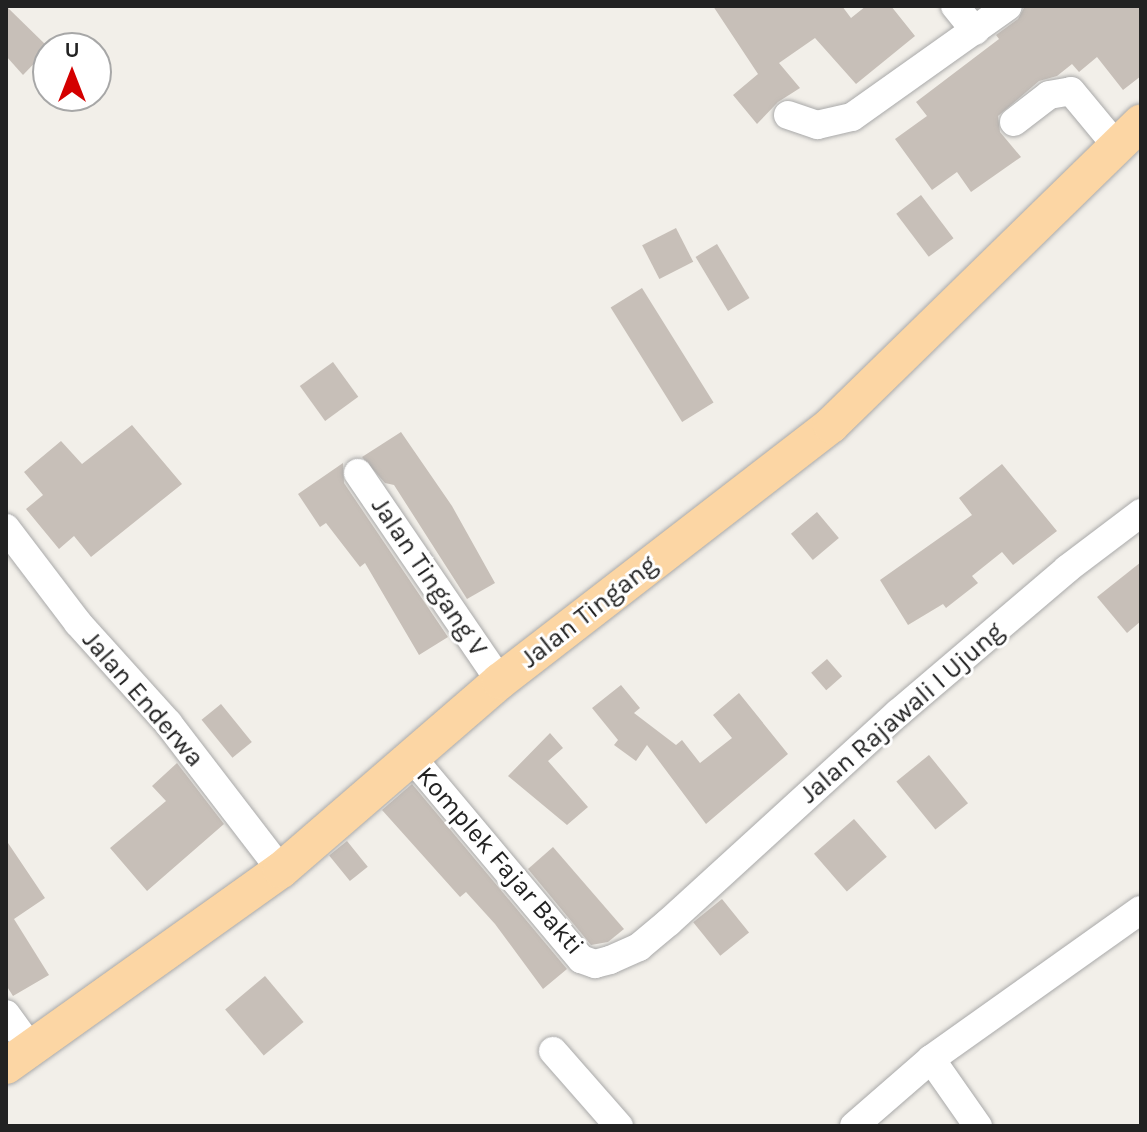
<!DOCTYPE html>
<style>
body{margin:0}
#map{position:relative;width:1147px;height:1132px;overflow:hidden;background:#f2efe9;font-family:Karla,sans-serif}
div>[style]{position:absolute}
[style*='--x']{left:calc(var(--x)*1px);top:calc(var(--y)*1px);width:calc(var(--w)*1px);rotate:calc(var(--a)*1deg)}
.building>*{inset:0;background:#c7bfb8;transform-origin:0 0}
.roads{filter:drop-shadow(0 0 2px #a9a9a9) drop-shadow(0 0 2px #a9a9a9)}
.minor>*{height:28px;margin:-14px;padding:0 14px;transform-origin:14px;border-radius:14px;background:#fff}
.major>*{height:36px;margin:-18px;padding:0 18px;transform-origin:18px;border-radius:18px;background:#fcd6a4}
span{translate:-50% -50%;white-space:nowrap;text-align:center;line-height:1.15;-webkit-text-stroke:6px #fff;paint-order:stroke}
.street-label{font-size:26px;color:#222}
.frame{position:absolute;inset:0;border:8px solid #222;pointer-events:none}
.north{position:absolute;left:32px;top:32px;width:80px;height:80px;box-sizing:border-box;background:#fff;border:2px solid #a7a7a7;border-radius:50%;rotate:0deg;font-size:22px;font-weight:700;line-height:32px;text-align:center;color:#222}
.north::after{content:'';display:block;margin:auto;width:28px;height:36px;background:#d40000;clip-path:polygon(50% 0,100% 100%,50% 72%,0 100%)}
</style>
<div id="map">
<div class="building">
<div style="clip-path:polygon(6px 6px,49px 48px,23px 75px,6px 56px)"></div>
<div style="clip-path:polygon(713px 6px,842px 6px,851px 18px,866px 6px,891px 6px,915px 36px,856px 84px,815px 38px,779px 63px,800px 88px,778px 102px,757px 124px,733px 95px,758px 74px)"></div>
<div style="clip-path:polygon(1025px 6px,1141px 6px,1141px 76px,1123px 90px,1097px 57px,1079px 72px,1072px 64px,1057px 76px,1039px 81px,998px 116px,1000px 132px,1021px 157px,971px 192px,957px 172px,932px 190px,895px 139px,927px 116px,916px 102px,999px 39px,996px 35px,1018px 19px)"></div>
<div style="left:921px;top:195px;width:54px;height:31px;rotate:53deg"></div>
<div style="left:676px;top:228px;width:38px;height:38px;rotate:63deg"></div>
<div style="left:717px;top:244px;width:63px;height:25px;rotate:59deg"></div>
<div style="left:642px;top:288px;width:135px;height:37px;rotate:58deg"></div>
<div style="left:333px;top:362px;width:43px;height:41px;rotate:54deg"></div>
<div style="clip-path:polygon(132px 425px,182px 484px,91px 557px,74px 536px,59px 549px,26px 509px,43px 495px,24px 472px,61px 441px,82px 464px)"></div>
<div style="clip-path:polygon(401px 432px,452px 506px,495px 583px,467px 599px,394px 485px,385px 483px,362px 457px)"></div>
<div style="clip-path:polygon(343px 463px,344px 483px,448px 637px,419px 655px,365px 563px,360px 567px,326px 523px,320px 527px,298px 494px)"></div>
<div style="clip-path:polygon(1002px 464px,1057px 531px,1013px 565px,1002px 552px,972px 576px,978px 583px,946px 608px,943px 604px,908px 625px,880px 580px,972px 515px,959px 498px)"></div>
<div style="left:817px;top:512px;width:34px;height:34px;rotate:50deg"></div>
<div style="clip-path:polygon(1141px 562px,1141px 621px,1127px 633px,1097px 597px)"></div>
<div style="left:827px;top:659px;width:23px;height:21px;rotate:49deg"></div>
<div style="clip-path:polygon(621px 685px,640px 708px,634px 713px,676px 745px,682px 740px,700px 763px,732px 738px,713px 715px,739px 693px,788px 754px,706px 824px,647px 745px,636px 761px,614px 745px,618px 740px,592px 708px)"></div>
<div style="left:221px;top:704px;width:49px;height:25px;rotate:51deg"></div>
<div style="clip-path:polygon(550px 733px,563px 748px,548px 761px,588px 807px,567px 825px,508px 776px)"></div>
<div style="left:929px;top:755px;width:62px;height:42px;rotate:51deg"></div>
<div style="clip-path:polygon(177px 763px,224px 824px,147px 891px,110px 848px,166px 801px,152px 786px)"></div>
<div style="clip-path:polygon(412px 784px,567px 969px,543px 989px,495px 924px,466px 892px,460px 897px,382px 810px)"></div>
<div style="left:854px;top:819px;width:50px;height:53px;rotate:49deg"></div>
<div style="clip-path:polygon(6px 840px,45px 898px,14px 919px,49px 975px,13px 996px,6px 985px)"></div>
<div style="left:347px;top:841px;width:33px;height:23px;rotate:51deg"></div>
<div style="clip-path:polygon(553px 847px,624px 929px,608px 942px,591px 945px,528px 869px)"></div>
<div style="left:722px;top:899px;width:43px;height:37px;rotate:51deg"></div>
<div style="left:265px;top:976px;width:60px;height:52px;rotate:50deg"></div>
</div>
<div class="roads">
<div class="minor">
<div style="--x:955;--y:6;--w:32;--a:51"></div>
<div style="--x:788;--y:115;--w:31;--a:19"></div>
<div style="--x:817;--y:125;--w:36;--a:-13"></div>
<div style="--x:852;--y:117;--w:191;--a:-35.4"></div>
<div style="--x:1014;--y:122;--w:44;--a:-37.6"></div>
<div style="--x:1049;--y:95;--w:22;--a:-10"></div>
<div style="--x:1071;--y:91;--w:69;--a:50.3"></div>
<div style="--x:358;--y:473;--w:252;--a:55.7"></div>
<div style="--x:6;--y:528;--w:119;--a:52.8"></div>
<div style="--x:78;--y:623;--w:135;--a:48"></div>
<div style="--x:168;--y:723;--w:185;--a:52.5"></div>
<div style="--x:414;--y:760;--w:260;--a:50"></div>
<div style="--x:581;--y:959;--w:15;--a:20"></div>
<div style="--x:595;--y:964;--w:16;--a:-15"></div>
<div style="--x:610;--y:960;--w:32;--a:-24"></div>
<div style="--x:639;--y:947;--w:39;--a:-40"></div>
<div style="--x:669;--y:922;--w:310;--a:-42.4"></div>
<div style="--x:898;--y:713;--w:222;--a:-40.4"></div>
<div style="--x:1067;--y:569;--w:93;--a:-37.1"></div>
<div style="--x:6;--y:1014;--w:41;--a:54"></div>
<div style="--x:553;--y:1051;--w:100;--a:48.7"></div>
<div style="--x:931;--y:1059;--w:82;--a:55"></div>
<div style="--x:854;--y:1126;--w:102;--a:-41"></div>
<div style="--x:931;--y:1059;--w:257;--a:-35.4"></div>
</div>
<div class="major">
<div style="--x:6;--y:1066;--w:338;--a:-35.5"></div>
<div style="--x:281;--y:870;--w:289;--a:-40.8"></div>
<div style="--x:500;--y:681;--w:418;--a:-37.7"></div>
<div style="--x:831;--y:425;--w:433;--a:-44.3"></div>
</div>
</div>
<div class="street-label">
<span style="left:429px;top:577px;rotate:56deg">Jalan Tingang V</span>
<span style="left:589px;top:612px;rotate:-38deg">Jalan Tingang</span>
<span style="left:143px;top:699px;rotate:49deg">Jalan Enderwa</span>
<span style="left:902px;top:713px;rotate:-41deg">Jalan Rajawali I Ujung</span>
<span style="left:500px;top:861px;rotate:49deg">Komplek Fajar Bakti</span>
</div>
<div class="frame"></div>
<div class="north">U</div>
</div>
